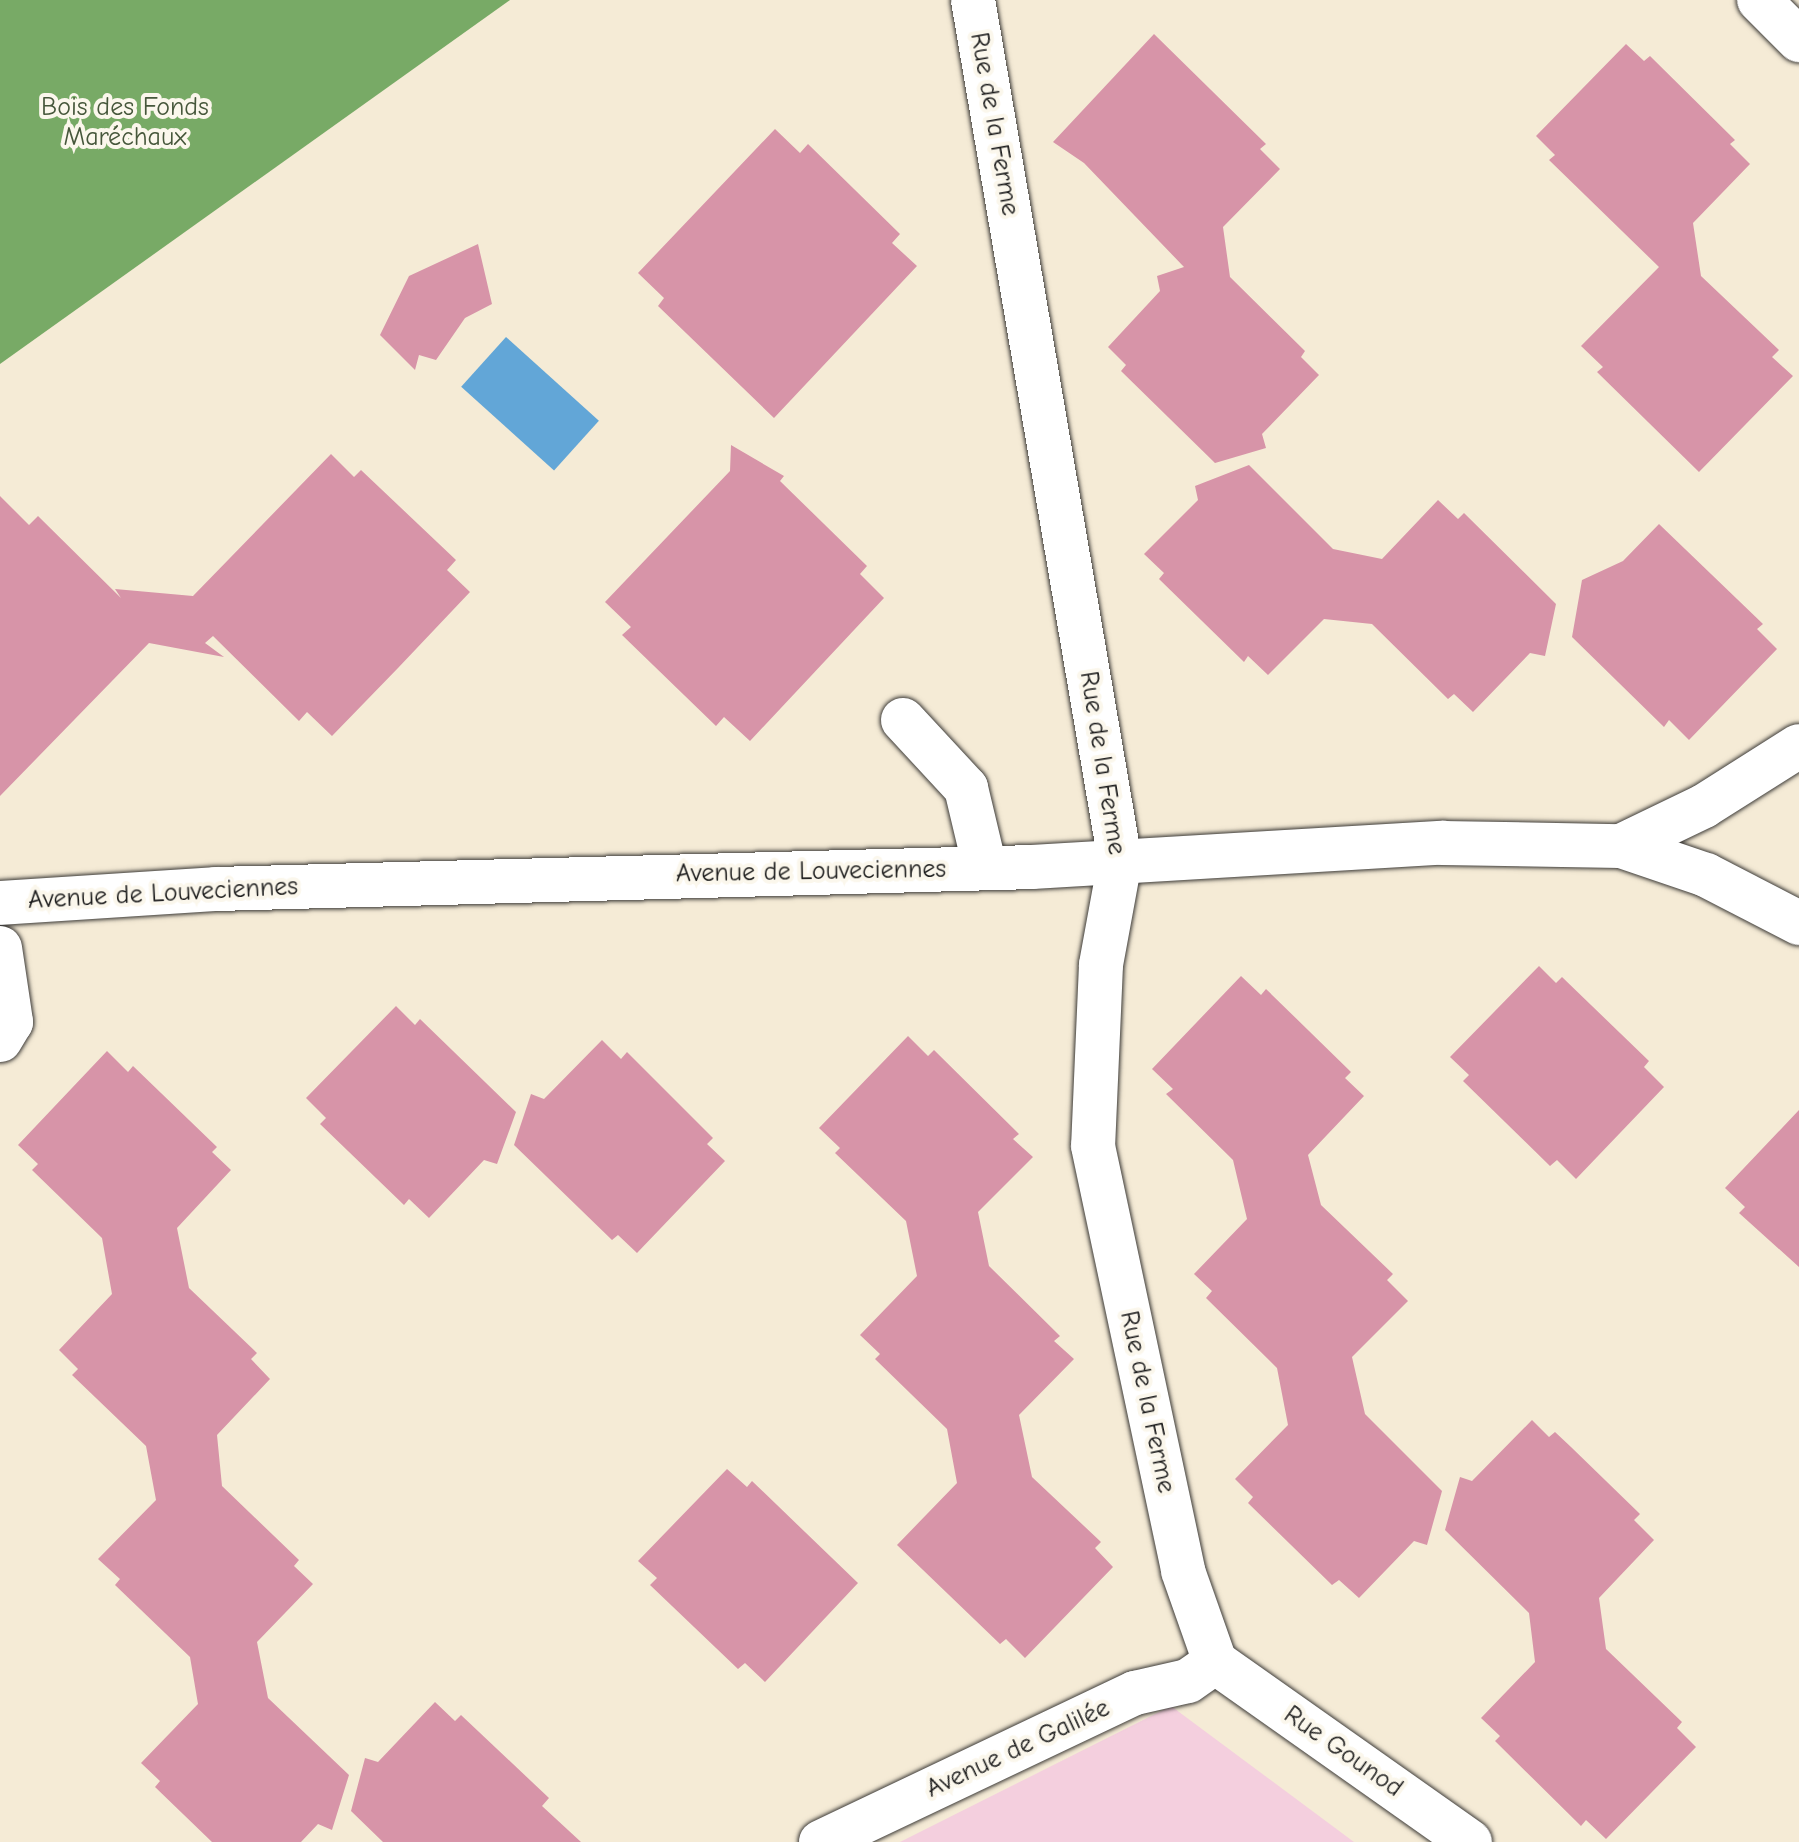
<!DOCTYPE html>
<meta charset="utf-8">
<style>
body{margin:0}
#map{position:relative;width:1799px;height:1842px;overflow:hidden;background:#f5ebd6;font-family:"Comic Neue",sans-serif}
div>[style]{position:absolute}
[style*='--x']{left:calc(var(--x)*1px);top:calc(var(--y)*1px);width:calc(var(--w)*1px);rotate:calc(var(--a)*1deg)}
.built>*{inset:0;background:#f4cfde}
.forest>*{inset:0;background:#78aa66}
.water>*{inset:0;background:#62a6d7;transform-origin:0 0}
.building>*{inset:0;background:#d794a8}
.roads{filter:drop-shadow(0 0 2px #3d3b38) drop-shadow(0 0 2px #3d3b38)}
.minor>*{height:44px;margin:-22px;padding:0 22px;transform-origin:22px;border-radius:22px;background:#fff}
.tertiary>*{height:44px;margin:-22px;padding:0 22px;transform-origin:22px;border-radius:22px;background:#fff}
span{translate:-50% -50%;white-space:nowrap;text-align:center;line-height:1.15;-webkit-text-stroke:8px #fbf7ec;paint-order:stroke}
.park-label{font-size:26px;color:#46573b}
.street-label{font-size:26px;color:#1c1c1c}
</style>
<div id="map">
<div class="built">
<div style="clip-path:polygon(1171px 1706px,1354px 1842px,900px 1842px)"></div>
</div>
<div class="forest">
<div style="clip-path:polygon(0 0,510px 0,0 364px)"></div>
</div>
<div class="water">
<div style="left:506px;top:337px;width:125px;height:67px;rotate:42deg"></div>
</div>
<div class="building">
<div style="clip-path:polygon(1154px 34px,1266px 144px,1260px 149px,1280px 169px,1223px 227px,1230px 277px,1305px 351px,1301px 357px,1319px 375px,1262px 434px,1266px 448px,1215px 463px,1121px 371px,1126px 365px,1108px 347px,1160px 291px,1157px 276px,1184px 267px,1084px 163px,1053px 142px)"></div>
<div style="clip-path:polygon(1626px 44px,1644px 61px,1650px 56px,1735px 140px,1730px 144px,1750px 164px,1693px 223px,1701px 276px,1779px 350px,1772px 357px,1793px 376px,1699px 472px,1597px 372px,1603px 367px,1581px 346px,1659px 267px,1549px 160px,1555px 155px,1536px 136px)"></div>
<div style="clip-path:polygon(775px 129px,800px 153px,808px 144px,900px 234px,892px 243px,917px 266px,774px 418px,658px 306px,664px 298px,638px 273px)"></div>
<div style="clip-path:polygon(478px 244px,492px 304px,465px 318px,436px 360px,419px 355px,415px 370px,380px 335px,409px 276px)"></div>
<div style="clip-path:polygon(731px 445px,784px 476px,780px 481px,867px 566px,860px 574px,884px 598px,750px 741px,724px 717px,716px 726px,622px 635px,631px 627px,605px 602px,730px 471px)"></div>
<div style="clip-path:polygon(331px 454px,354px 477px,361px 470px,456px 560px,447px 570px,470px 592px,398px 668px,332px 736px,307px 712px,299px 721px,213px 636px,205px 643px,224px 657px,149px 643px,0 796px,0 496px,29px 525px,38px 516px,121px 598px,115px 589px,193px 596px)"></div>
<div style="clip-path:polygon(1249px 465px,1333px 549px,1382px 559px,1438px 500px,1458px 519px,1464px 513px,1556px 604px,1545px 656px,1530px 653px,1473px 712px,1454px 694px,1448px 699px,1372px 624px,1324px 619px,1268px 675px,1248px 656px,1244px 662px,1159px 579px,1164px 573px,1144px 554px,1198px 500px,1195px 486px)"></div>
<div style="clip-path:polygon(1659px 524px,1763px 624px,1757px 629px,1777px 649px,1689px 740px,1669px 720px,1664px 727px,1572px 637px,1582px 580px,1623px 561px)"></div>
<div style="clip-path:polygon(1539px 966px,1556px 983px,1562px 977px,1649px 1061px,1644px 1067px,1664px 1087px,1576px 1179px,1557px 1160px,1550px 1166px,1463px 1081px,1469px 1075px,1450px 1057px)"></div>
<div style="clip-path:polygon(1241px 976px,1261px 995px,1266px 989px,1351px 1072px,1345px 1078px,1364px 1096px,1308px 1155px,1321px 1205px,1393px 1274px,1387px 1280px,1408px 1301px,1352px 1357px,1365px 1414px,1442px 1491px,1427px 1545px,1414px 1541px,1359px 1598px,1339px 1580px,1332px 1585px,1248px 1503px,1253px 1497px,1235px 1479px,1288px 1425px,1277px 1368px,1206px 1298px,1212px 1291px,1194px 1274px,1247px 1219px,1233px 1160px,1166px 1094px,1173px 1089px,1152px 1069px)"></div>
<div style="clip-path:polygon(396px 1006px,415px 1025px,420px 1019px,516px 1112px,497px 1164px,484px 1160px,429px 1218px,409px 1199px,404px 1205px,320px 1124px,326px 1118px,306px 1098px)"></div>
<div style="clip-path:polygon(908px 1036px,928px 1056px,934px 1050px,1019px 1134px,1013px 1139px,1033px 1157px,978px 1212px,989px 1266px,1060px 1336px,1054px 1341px,1074px 1359px,1019px 1415px,1032px 1477px,1101px 1542px,1095px 1548px,1113px 1567px,1025px 1658px,1006px 1639px,1000px 1644px,897px 1545px,957px 1483px,947px 1429px,875px 1359px,880px 1354px,860px 1335px,917px 1276px,906px 1221px,835px 1153px,840px 1148px,819px 1128px)"></div>
<div style="clip-path:polygon(602px 1040px,621px 1059px,627px 1052px,713px 1138px,707px 1144px,725px 1161px,637px 1253px,618px 1235px,612px 1240px,514px 1145px,531px 1094px,544px 1099px)"></div>
<div style="clip-path:polygon(107px 1051px,128px 1072px,133px 1066px,217px 1147px,212px 1152px,231px 1170px,177px 1228px,189px 1288px,257px 1353px,251px 1359px,270px 1379px,217px 1435px,222px 1486px,299px 1560px,294px 1566px,313px 1584px,257px 1642px,268px 1698px,349px 1775px,332px 1830px,318px 1824px,301px 1842px,212px 1842px,155px 1787px,160px 1781px,141px 1763px,198px 1704px,190px 1657px,115px 1585px,120px 1579px,98px 1559px,156px 1500px,146px 1446px,72px 1375px,78px 1369px,59px 1350px,112px 1294px,102px 1238px,32px 1170px,38px 1164px,18px 1145px)"></div>
<div style="clip-path:polygon(1799px 1110px,1799px 1267px,1739px 1213px,1745px 1207px,1725px 1188px)"></div>
<div style="clip-path:polygon(1532px 1420px,1549px 1437px,1555px 1432px,1571px 1447px,1640px 1514px,1634px 1520px,1654px 1540px,1599px 1598px,1606px 1649px,1682px 1722px,1677px 1728px,1696px 1747px,1606px 1839px,1586px 1820px,1581px 1826px,1495px 1741px,1500px 1736px,1481px 1718px,1535px 1662px,1529px 1613px,1445px 1530px,1460px 1477px,1472px 1481px)"></div>
<div style="clip-path:polygon(727px 1469px,747px 1487px,752px 1481px,858px 1583px,765px 1682px,745px 1663px,738px 1669px,650px 1585px,657px 1578px,638px 1561px)"></div>
<div style="clip-path:polygon(435px 1702px,455px 1721px,461px 1715px,549px 1798px,542px 1806px,581px 1842px,383px 1842px,351px 1811px,365px 1758px,378px 1762px)"></div>
</div>
<div class="roads">
<div class="minor">
<div style="--x:973;--y:0;--w:873;--a:80.31"></div>
<div style="--x:1120;--y:861;--w:106;--a:100.4"></div>
<div style="--x:1101;--y:965;--w:181;--a:92.5"></div>
<div style="--x:1093;--y:1146;--w:434;--a:78"></div>
<div style="--x:1183;--y:1571;--w:96;--a:70.6"></div>
<div style="--x:1759;--y:0;--w:57;--a:45"></div>
<div style="--x:903;--y:720;--w:93;--a:47.2"></div>
<div style="--x:966;--y:788;--w:82;--a:76.6"></div>
<div style="--x:0;--y:948;--w:75;--a:81.5"></div>
<div style="--x:11;--y:1022;--w:21;--a:121"></div>
<div style="--x:1215;--y:1662;--w:312;--a:35.2"></div>
<div style="--x:821;--y:1842;--w:348;--a:-25.4"></div>
<div style="--x:1135;--y:1693;--w:54;--a:-12.8"></div>
<div style="--x:1188;--y:1681;--w:33;--a:-35"></div>
</div>
<div class="tertiary">
<div style="--x:1621;--y:846;--w:92;--a:-25.7"></div>
<div style="--x:1704;--y:806;--w:112;--a:-32.3"></div>
<div style="--x:0;--y:903;--w:216;--a:-3.7"></div>
<div style="--x:216;--y:889;--w:816;--a:-1.54"></div>
<div style="--x:1032;--y:867;--w:411;--a:-3.4"></div>
<div style="--x:1442;--y:843;--w:179;--a:1"></div>
<div style="--x:1621;--y:846;--w:90;--a:18.8"></div>
<div style="--x:1706;--y:875;--w:105;--a:27.3"></div>
</div>
</div>
<div class="park-label">
<span style="left:125px;top:123px">Bois des Fonds<br>Maréchaux</span>
</div>
<div class="street-label">
<span style="left:994px;top:124px;rotate:80deg">Rue de la Ferme</span>
<span style="left:1102px;top:763px;rotate:81deg">Rue de la Ferme</span>
<span style="left:811px;top:872px;rotate:-1deg">Avenue de Louveciennes</span>
<span style="left:163px;top:894px;rotate:-3deg">Avenue de Louveciennes</span>
<span style="left:1147px;top:1402px;rotate:78deg">Rue de la Ferme</span>
<span style="left:1018px;top:1749px;rotate:-25deg">Avenue de Galilée</span>
<span style="left:1343px;top:1752px;rotate:35deg">Rue Gounod</span>
</div>
</div>
